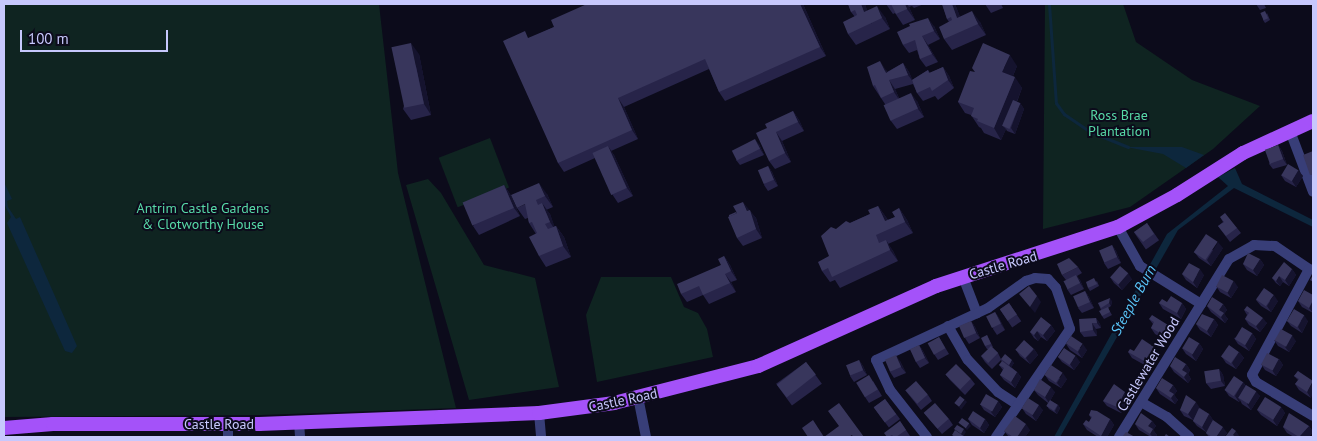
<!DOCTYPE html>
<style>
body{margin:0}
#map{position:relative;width:1317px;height:441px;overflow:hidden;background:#0c0b1b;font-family:"PT Sans",sans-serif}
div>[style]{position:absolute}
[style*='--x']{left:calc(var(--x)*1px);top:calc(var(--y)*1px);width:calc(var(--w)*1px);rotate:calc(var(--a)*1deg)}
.green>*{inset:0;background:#0f2421;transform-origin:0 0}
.water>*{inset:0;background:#0d273d}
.stream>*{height:3px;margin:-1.5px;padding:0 1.5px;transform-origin:1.5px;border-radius:1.5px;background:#0d273d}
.minor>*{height:10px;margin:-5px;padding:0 5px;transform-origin:5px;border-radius:5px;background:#383e78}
.primary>*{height:14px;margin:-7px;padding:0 7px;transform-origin:7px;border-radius:7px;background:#a452f9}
.wall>*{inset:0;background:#272449;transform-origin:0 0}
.shaded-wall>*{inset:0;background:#15132e}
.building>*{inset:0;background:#38365c;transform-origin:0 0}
span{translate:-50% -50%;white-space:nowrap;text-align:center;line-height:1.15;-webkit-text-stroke:4px #0c0b1b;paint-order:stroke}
.park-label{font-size:14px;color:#57d9a7}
.street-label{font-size:14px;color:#c7c8fd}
.water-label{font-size:15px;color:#59c5f9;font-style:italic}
.frame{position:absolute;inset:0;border:5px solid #c7c8fd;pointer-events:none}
.scale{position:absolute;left:20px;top:30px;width:148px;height:22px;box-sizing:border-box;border:2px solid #c7c8fd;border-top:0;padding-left:6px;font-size:15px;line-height:18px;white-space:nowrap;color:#c7c8fd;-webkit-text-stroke:4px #0c0b1b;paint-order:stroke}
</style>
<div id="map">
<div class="green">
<div style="clip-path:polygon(4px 4px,379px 4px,398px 173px,456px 408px,261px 415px,4px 417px)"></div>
<div style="clip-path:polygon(1045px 4px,1123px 4px,1136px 42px,1192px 80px,1260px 106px,1213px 149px,1130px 207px,1043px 229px)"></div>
<div style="left:490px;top:138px;width:53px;height:55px;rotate:69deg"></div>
<div style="clip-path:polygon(428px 179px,441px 193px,484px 265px,535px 278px,559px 387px,469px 400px,406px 185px)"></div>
<div style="clip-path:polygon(601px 277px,671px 277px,684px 307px,698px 313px,707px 329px,713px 357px,597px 382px,586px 315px)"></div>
</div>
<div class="water">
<div style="clip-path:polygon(1126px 147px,1182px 147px,1204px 155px,1186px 168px,1163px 154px)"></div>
<div style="clip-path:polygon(1235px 168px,1242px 184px,1313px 220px,1313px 227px,1234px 188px,1178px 230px,1060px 437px,1054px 437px,1167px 234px,1228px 186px,1218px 177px)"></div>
<div style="clip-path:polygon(4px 182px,12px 199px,7px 201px,8px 207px,16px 219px,20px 217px,77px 346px,72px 353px,65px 351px,7px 223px,11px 217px,4px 204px)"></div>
</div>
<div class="stream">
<div style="--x:1049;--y:4;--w:99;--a:86"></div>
<div style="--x:1056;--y:103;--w:14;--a:54"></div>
<div style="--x:1064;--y:114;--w:32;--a:34"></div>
<div style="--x:1091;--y:132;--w:40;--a:22"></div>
</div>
<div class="minor">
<div style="--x:1290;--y:131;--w:65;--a:69.3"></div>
<div style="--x:1118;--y:227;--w:45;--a:60.6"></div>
<div style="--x:1140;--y:266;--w:72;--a:31.9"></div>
<div style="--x:963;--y:277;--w:39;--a:69"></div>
<div style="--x:948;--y:326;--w:39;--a:60"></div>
<div style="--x:968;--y:360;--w:44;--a:46.8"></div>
<div style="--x:998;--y:392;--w:24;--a:33"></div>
<div style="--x:638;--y:397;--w:41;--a:78.7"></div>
<div style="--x:1141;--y:402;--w:30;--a:30"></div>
<div style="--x:1167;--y:417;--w:30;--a:42"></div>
<div style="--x:539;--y:413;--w:24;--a:85"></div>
<div style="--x:299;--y:422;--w:15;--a:86"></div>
<div style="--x:228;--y:437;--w:14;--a:-90"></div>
<div style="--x:927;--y:437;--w:60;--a:-128.2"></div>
<div style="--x:890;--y:390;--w:33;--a:-115"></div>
<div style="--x:876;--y:360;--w:123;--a:-24.9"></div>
<div style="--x:988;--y:308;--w:47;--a:-35.4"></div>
<div style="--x:1026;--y:281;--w:9;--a:-18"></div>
<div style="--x:1035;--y:278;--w:13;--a:4"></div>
<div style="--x:1048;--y:279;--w:12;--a:48"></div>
<div style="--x:1056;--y:288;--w:43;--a:71.1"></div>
<div style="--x:1070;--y:329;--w:131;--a:124.4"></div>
<div style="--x:1119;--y:437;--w:209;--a:-58.3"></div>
<div style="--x:1229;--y:259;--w:29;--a:-29"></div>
<div style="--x:1254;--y:245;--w:21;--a:3"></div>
<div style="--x:1275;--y:246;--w:41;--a:34.1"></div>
<div style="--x:1309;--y:269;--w:120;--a:118.3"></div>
<div style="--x:1252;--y:375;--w:8;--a:60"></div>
<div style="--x:1256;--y:382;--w:66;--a:30.8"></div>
</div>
<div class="primary">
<div style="--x:4;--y:428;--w:49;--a:-4.7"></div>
<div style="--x:53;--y:424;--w:206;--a:0"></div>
<div style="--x:259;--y:424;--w:182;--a:-2.2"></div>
<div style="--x:441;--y:417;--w:98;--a:-2.3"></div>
<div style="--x:539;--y:413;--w:76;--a:-7.6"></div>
<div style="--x:614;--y:403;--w:149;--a:-14.4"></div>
<div style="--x:758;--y:366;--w:195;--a:-24.2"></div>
<div style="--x:936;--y:286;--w:191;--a:-18"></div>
<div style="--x:1118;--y:227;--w:67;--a:-28.5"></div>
<div style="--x:1177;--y:195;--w:78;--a:-32.5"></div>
<div style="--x:1243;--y:153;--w:77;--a:-24.6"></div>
</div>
<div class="wall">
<div style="clip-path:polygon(587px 4px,803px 4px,826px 56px,725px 101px,719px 92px,709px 69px,624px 107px,638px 139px,611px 151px,614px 155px,633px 196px,618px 203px,612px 194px,595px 158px,564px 172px,558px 163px,530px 38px,554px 27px)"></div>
<div style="clip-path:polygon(848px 4px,865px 4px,867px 11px,885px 17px,890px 29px,856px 45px,848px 34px,855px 17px,851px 12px)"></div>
<div style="clip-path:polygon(886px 4px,924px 4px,914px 8px,912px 6px,909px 7px,915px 20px,903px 25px,895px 13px,893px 14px)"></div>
<div style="clip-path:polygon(942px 4px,955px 4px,960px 17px,980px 22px,986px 35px,952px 50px,944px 39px,949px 22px,947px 19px)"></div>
<div style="clip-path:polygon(985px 4px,1001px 4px,1003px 8px,991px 13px)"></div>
<div style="clip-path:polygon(1256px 4px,1264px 4px,1266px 8px,1260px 10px)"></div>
<div style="clip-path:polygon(1267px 13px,1270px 20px,1265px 23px,1263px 20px)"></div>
<div style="clip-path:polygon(934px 26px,940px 39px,928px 45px,938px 62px,926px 67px,920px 59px,917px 50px,909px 53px,903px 45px)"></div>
<div style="clip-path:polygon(419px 54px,431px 115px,411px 120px,403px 109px)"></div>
<div style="clip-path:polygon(903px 63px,909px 72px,912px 80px,928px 70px,930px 73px,943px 67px,949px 76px,954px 88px,938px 100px,935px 96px,923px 101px,917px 93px,913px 84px,895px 89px,899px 98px,917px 101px,924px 117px,897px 129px,891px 121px,885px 104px,873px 86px,886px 70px,887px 72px)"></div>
<div style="clip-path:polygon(1017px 66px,1013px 76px,1022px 88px,1017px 102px,1020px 103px,1024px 109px,1015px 134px,1007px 131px,1006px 129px,1001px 140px,984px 133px,981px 128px,979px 127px,971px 115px,965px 113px,958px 102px,974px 72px)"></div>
<div style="clip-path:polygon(793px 111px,799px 120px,804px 131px,782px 141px,791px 162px,775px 169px,769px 161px,767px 128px)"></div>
<div style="clip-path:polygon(759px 144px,764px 155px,740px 165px,736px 160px)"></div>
<div style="clip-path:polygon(1278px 145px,1282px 151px,1287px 165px,1273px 169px,1269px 164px)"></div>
<div style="clip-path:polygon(768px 166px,772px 172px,778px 186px,768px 191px,764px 185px)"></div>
<div style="clip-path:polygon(1298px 170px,1303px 176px,1296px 187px,1285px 181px,1281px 175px)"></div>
<div style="clip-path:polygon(504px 185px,510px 194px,520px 216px,479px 235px,473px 226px)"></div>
<div style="clip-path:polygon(547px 194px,553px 207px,546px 210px,550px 214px,554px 226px,556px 226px,564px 237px,571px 257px,546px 267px,539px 256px,536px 234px,529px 223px,528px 218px,525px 219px,517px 208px)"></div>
<div style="clip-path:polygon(878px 206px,888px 220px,895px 217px,899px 208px,907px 220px,913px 233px,888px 244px,893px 251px,898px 261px,840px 288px,835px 280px,830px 282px,822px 271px,829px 256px,850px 223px,870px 214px)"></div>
<div style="clip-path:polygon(749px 210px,756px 218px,762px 238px,743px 246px,737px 238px)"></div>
<div style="clip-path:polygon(1220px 217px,1237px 228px,1241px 233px,1230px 242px,1218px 226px,1223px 222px)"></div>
<div style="left:1147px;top:223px;width:21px;height:16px;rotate:55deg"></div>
<div style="clip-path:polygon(1112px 245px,1116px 251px,1121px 263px,1108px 269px,1104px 263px)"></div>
<div style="clip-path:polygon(1223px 248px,1211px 266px,1199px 258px,1195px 253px)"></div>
<div style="clip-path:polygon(724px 256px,730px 265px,737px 280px,731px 282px,736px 292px,709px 304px,703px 295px,687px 302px,681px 294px,721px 265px)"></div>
<div style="clip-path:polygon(1260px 259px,1264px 265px,1257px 276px,1247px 270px,1243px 264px)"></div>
<div style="clip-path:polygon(1078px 267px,1082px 273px,1077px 276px,1080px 280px,1084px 289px,1071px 295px,1067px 289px,1066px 280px,1062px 275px)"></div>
<div style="clip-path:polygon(1292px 269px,1296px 275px,1289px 286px,1283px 282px,1280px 286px,1276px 283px,1272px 278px)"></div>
<div style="clip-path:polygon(1182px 274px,1204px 275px,1197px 288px,1186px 280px)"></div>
<div style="clip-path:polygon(1110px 277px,1132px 279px,1122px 290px,1114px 283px)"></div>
<div style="clip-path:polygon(1097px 281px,1099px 286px,1090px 291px,1088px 288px)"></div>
<div style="clip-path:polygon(1216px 286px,1238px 287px,1231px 298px,1220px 292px)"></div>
<div style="clip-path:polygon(1085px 291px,1089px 297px,1094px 308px,1082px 313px,1078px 308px)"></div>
<div style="clip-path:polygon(1313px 295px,1313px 313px,1302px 307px,1298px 301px)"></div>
<div style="clip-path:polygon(1256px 300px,1278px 301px,1271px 312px,1261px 306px)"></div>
<div style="clip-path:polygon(1112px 301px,1111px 306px,1108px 308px,1112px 315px,1104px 319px,1102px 316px,1101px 310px,1098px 303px)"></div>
<div style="clip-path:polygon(1167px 302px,1182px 303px,1186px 309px,1181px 319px,1163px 309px,1159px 303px)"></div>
<div style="left:1009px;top:303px;width:22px;height:11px;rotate:56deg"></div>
<div style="clip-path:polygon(1223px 304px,1227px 310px,1224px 314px,1228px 319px,1225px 323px,1211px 312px,1207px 306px)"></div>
<div style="clip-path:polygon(1244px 310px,1267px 323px,1260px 332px,1249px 325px,1245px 319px,1247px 315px)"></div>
<div style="clip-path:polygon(995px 312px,999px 318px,1005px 330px,997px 335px,993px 329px)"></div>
<div style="clip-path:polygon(1096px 318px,1100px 324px,1101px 328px,1096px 329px,1097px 336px,1084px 337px,1080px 332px)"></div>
<div style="clip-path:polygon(1149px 319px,1168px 325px,1173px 331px,1166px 340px,1155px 334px,1151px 328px,1153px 324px)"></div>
<div style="clip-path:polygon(1214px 319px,1218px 325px,1211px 337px,1200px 330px,1196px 324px)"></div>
<div style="clip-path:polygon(971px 321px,975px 327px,980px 338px,969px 344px,965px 338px)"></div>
<div style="clip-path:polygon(1287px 321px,1308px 321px,1302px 333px,1291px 326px)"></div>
<div style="clip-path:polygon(1051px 325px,1055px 331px,1047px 341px,1041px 337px,1038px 341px,1034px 338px,1030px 332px)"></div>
<div style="clip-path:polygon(1252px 333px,1256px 339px,1249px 351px,1238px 344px,1234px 338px)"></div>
<div style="clip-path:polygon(987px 335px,993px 347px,992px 347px,998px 353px,1001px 359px,1014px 363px,1011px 367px,1017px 372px,1021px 377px,1015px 388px,1004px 380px,1000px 375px,1003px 370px,999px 365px,1002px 362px,1001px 360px,992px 369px,985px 362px,981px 356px,989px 349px,987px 349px,985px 346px)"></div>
<div style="clip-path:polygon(939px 337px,949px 354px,938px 360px,934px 354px)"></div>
<div style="clip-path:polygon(1274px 340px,1296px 341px,1289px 352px,1278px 346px)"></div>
<div style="clip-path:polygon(1199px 343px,1203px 349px,1196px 361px,1186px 354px,1182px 348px)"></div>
<div style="clip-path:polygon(1066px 344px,1087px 350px,1082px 358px,1070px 350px)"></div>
<div style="clip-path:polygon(919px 345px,923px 351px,929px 363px,920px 368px,916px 362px)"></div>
<div style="clip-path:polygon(1034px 349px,1038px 355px,1030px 364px,1020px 356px,1016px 350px)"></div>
<div style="clip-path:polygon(1128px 352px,1158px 353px,1150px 368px,1132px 358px)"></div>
<div style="clip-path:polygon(1239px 352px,1244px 358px,1236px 369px,1226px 363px,1222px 357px)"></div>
<div style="clip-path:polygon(1058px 357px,1080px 362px,1074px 370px,1062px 362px)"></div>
<div style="clip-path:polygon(1279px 359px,1283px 365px,1276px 376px,1265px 370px,1261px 364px)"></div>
<div style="clip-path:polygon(859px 360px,863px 366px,867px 375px,854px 382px,850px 376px)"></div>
<div style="clip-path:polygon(900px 361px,906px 373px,894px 378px,890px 372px)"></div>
<div style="left:806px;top:362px;width:27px;height:37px;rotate:54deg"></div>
<div style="clip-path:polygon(1186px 364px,1190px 370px,1188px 374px,1191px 379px,1188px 383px,1174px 372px,1170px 366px)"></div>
<div style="clip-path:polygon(1219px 369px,1223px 375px,1225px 386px,1211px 389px,1206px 383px)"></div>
<div style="clip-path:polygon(1298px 371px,1311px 398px,1299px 390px,1295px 384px,1298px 380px,1294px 376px)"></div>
<div style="clip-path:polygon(946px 375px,971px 379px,975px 384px,965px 395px,950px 380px)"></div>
<div style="clip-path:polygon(1045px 375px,1067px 379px,1061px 388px,1049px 381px)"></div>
<div style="clip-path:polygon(873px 381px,882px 396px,869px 403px,865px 397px)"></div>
<div style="clip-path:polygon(1243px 382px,1246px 386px,1260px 396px,1251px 410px,1242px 404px,1240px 400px,1239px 402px,1229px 396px,1225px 390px)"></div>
<div style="clip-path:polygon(1173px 385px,1177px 391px,1174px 395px,1178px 400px,1175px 404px,1160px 394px,1156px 388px)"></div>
<div style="clip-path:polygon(905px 390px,928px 395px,932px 401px,921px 410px)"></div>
<div style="clip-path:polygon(1034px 390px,1055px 392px,1050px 401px,1058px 405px,1060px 408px,1057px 414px,1049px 409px,1047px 406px,1048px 403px,1038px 395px)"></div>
<div style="clip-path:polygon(1129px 398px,1121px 413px,1107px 406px,1103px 401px)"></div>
<div style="left:885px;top:399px;width:25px;height:14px;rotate:53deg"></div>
<div style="clip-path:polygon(998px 401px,1002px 407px,995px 417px,984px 410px,980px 404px)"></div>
<div style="clip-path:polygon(1281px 407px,1285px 413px,1277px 426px,1261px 415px,1257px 410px)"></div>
<div style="clip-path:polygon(1022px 408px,1043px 410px,1036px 421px,1026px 414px)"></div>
<div style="clip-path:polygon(1200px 408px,1209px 414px,1213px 420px,1213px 421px,1227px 433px,1224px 437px,1209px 437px,1206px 433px,1210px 426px,1206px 432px,1197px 426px,1193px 421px,1195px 417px,1193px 420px,1184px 416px,1180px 410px)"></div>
<div style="clip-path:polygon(924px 413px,949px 419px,953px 425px,942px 434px)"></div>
<div style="clip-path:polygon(1089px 415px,1110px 419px,1114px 425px,1107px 437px,1098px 437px,1087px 430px,1083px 424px,1089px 422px,1091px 418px)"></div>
<div style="clip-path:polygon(968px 419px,985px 419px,989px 425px,984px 433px,972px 425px)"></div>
<div style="clip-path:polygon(900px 421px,910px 436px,908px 437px,886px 437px)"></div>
<div style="clip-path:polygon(1152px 421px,1156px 426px,1153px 430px,1157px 435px,1156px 437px,1151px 437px,1139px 430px,1135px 424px)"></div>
<div style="clip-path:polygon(1309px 426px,1313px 432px,1308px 437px,1294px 437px,1287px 433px,1283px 427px)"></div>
<div style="clip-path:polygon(1030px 430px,1025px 437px,1009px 437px,1004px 431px)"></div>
</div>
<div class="shaded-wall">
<div style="clip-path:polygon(800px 4px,803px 4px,826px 56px,820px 47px)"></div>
<div style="clip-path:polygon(861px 4px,865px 4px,872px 24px,864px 12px)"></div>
<div style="clip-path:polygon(905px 4px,907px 4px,909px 7px,915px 20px,907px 9px)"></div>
<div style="clip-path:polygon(952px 4px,955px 4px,965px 29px,957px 18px)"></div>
<div style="clip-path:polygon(877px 6px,885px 17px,890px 29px,882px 18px)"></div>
<div style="clip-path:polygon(972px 11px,980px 22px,986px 35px,978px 24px)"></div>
<div style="clip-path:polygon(928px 18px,934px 26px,940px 39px,934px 31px)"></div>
<div style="clip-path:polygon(922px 36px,928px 45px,938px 62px,932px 54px)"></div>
<div style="clip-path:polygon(411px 43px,419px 54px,431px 115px,424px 104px)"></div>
<div style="clip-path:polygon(1010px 55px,1017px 66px,1010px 83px,1002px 72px)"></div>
<div style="clip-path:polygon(880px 61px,886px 70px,891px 80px,886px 73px)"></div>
<div style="clip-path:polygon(903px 63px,909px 72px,914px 83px,908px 75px)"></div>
<div style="clip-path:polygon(943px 67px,949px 76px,954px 88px,948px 80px)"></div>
<div style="clip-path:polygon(1015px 77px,1022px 88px,1007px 127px,1003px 126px,1006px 129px,1001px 140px,994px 128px)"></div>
<div style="clip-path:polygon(889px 80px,895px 89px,900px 101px,894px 92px)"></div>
<div style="clip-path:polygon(911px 93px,917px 101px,924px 117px,918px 109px)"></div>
<div style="clip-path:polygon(618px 98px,624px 107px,638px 139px,632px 130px)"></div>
<div style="clip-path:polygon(1020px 103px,1024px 109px,1015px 134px,1011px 128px)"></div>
<div style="clip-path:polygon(793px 111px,799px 120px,804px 131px,798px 122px)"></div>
<div style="clip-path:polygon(776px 132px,782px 141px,791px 162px,785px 153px)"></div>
<div style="clip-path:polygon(755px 139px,759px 144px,764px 155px,760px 149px)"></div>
<div style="clip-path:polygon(1278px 145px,1282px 151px,1287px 165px,1283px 159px)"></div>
<div style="clip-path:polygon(608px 146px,614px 155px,633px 196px,627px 188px)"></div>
<div style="clip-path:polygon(768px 166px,772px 172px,778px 186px,774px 180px)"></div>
<div style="clip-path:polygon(1298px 170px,1303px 176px,1296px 187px,1292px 181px)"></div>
<div style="clip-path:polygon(539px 183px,547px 194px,553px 207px,545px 196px)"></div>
<div style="clip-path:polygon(504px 185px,510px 194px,520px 216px,514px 208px)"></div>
<div style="clip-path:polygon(743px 202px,756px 218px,762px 238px,756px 229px)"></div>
<div style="clip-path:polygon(542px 203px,550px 214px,557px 233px,550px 222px)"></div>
<div style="clip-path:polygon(878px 206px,886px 217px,891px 228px,885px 221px)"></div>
<div style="clip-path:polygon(899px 208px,907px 220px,913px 233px,905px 222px)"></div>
<div style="clip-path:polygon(556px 226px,564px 237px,571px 257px,563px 246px)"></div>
<div style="clip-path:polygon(886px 240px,893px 251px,898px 261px,890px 250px)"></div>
<div style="clip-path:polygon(1218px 242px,1223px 248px,1211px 266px,1207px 260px)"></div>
<div style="clip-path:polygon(1112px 245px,1116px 251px,1121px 263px,1117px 257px)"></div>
<div style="clip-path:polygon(724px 256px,730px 265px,737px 280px,731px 271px)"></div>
<div style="clip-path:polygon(1260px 259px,1264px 265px,1257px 276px,1253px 270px)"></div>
<div style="clip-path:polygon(1200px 269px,1204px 275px,1197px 288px,1193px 282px)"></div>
<div style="clip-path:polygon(1292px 269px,1296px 275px,1289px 286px,1285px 280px)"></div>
<div style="clip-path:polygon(1128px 273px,1132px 279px,1122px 290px,1118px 284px)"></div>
<div style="clip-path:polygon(725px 274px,731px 282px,736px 292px,730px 283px)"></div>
<div style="clip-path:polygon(1076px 275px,1080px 280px,1084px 289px,1080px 283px)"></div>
<div style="clip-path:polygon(1279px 276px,1283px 282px,1280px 286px,1276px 281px)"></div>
<div style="clip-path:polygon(1234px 281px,1238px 287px,1231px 298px,1227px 292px)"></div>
<div style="clip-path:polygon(1085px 291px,1089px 297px,1094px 308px,1090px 302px)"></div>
<div style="clip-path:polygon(1274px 295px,1278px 301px,1271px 312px,1267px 306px)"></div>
<div style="clip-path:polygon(1037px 296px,1041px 302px,1035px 313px,1030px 307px)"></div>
<div style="clip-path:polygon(1110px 298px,1112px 301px,1111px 306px,1109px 303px)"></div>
<div style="clip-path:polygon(1313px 300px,1313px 313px,1309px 308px)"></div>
<div style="clip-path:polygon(1182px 303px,1186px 309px,1181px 319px,1177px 313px)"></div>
<div style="clip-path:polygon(1223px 304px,1227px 310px,1224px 314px,1228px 319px,1225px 323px,1221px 317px,1219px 310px)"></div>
<div style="clip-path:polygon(995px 312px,999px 318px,1005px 330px,1001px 324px)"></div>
<div style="clip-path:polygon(1304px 315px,1308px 321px,1302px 333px,1298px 327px)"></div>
<div style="clip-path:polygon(1096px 318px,1100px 324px,1101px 328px,1097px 323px)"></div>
<div style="clip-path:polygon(1263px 318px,1267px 323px,1260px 332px,1256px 326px)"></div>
<div style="clip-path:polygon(1214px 319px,1218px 325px,1211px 337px,1207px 331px)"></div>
<div style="clip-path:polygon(971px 321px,975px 327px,980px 338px,976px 333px)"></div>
<div style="clip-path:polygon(1092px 323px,1096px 329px,1097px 336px,1093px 330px)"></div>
<div style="clip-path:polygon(1051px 325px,1055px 331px,1047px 341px,1043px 335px)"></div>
<div style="clip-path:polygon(1168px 325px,1173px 331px,1166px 340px,1162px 334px)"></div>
<div style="clip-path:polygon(1037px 331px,1041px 337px,1038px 341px,1034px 335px)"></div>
<div style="clip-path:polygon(1252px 333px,1256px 339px,1249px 351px,1245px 345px)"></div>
<div style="clip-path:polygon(1292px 335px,1296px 341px,1289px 352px,1285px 347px)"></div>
<div style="clip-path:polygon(1199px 343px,1203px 349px,1196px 361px,1192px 355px)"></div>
<div style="clip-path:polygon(1083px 344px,1087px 350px,1082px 358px,1078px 352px)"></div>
<div style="clip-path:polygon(919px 345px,923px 351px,929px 363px,925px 358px)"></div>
<div style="clip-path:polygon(1154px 347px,1158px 353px,1150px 368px,1146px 362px)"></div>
<div style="clip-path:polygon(1034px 349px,1038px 355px,1030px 364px,1026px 358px)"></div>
<div style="clip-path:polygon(1239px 352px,1244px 358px,1236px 369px,1232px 363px)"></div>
<div style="clip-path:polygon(896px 355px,900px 361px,906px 373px,901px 367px)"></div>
<div style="clip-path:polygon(1076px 356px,1080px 362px,1074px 370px,1070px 364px)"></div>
<div style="clip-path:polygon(1279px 359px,1283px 365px,1276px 376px,1272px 370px)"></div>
<div style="clip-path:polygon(859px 360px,863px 366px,867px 375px,863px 370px)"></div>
<div style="clip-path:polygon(1012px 360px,1014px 363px,1011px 368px,1009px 365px)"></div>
<div style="clip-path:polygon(1186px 364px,1190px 370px,1188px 374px,1191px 379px,1188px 383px,1184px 377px,1182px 370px)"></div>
<div style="clip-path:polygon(1219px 369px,1223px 375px,1225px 386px,1221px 381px)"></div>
<div style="clip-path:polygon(1017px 372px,1021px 377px,1015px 388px,1011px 382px)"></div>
<div style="clip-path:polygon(1063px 373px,1067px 379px,1061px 388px,1057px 383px)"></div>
<div style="clip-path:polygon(1243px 382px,1247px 388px,1238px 398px,1240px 400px,1239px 402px,1235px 396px)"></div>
<div style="clip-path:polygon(1313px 382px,1313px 394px,1311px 398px,1307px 392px)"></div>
<div style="clip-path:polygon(1173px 385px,1177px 391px,1174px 395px,1178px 400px,1175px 404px,1171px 398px,1169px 391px)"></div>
<div style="clip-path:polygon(1051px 387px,1055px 392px,1049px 403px,1045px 397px)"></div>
<div style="clip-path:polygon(1256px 391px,1260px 396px,1251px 410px,1247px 404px)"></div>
<div style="clip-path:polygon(1125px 392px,1129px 398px,1121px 413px,1117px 407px)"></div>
<div style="clip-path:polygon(965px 400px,967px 402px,961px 410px,959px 407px)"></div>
<div style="clip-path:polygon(998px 401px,1002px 407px,995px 417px,991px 412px)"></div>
<div style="clip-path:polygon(1196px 402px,1200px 408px,1193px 420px,1188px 414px)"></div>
<div style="clip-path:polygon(1039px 405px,1043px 410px,1036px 421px,1032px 415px)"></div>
<div style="clip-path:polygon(1058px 405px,1060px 408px,1057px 414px,1055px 411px)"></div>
<div style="clip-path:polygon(1281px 407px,1285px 413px,1277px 426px,1273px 420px)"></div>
<div style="clip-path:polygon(1209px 414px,1213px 420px,1206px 432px,1202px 427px)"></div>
<div style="clip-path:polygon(985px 419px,989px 425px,984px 433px,980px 428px)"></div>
<div style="clip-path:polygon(1110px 419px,1114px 425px,1107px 437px,1101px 437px,1101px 436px)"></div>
<div style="clip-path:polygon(1152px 421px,1156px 426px,1153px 430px,1157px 435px,1156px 437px,1153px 437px,1150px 434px,1148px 426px)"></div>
<div style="clip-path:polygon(969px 423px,971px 426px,967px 430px,965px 428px)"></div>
<div style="clip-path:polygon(1026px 424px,1030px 430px,1025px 437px,1017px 437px)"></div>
<div style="clip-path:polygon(1309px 426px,1313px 432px,1308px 437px,1299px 437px)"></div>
<div style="clip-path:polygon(1223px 427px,1227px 433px,1224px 437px,1216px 437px)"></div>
<div style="clip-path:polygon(964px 429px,966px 432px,963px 437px,961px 434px)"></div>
<div style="clip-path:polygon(1236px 431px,1240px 437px,1234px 437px,1233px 435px)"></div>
</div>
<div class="building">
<div style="clip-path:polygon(587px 4px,800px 4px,820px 47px,719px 92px,705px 59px,618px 98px,632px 130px,558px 163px,503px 41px,525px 31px,528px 38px,554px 27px,551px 20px)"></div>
<div style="clip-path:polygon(848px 4px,861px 4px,864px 12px,877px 6px,882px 18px,848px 34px,843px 22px,857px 15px,855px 10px,851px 12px)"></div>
<div style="clip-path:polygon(891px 4px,905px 4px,907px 9px,896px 14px)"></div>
<div style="clip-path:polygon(942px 4px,952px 4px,957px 18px,972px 11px,978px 24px,944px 39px,939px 27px,952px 20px,951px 17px,947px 19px)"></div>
<div style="left:1265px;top:11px;width:8px;height:5px;rotate:67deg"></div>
<div style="clip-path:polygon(928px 18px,934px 31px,922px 36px,932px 54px,920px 59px,915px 40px,903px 45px,897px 32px,910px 26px,909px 24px)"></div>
<div style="left:411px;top:43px;width:62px;height:20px;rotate:78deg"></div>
<div style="clip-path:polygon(983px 43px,1010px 55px,1002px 72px,1015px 77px,994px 128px,977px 121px,978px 119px,971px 116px,974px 108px,958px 102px,970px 71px,975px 72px,972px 68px)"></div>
<div style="clip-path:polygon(880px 61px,886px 73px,903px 63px,908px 75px,889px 80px,894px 92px,881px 98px,875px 85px,873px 86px,867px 67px)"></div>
<div style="clip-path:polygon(943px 67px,948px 80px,932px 91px,930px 87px,917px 93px,912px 80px,928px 70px,929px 73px)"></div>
<div style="left:911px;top:93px;width:17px;height:30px;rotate:66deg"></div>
<div style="left:1013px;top:100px;width:8px;height:28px;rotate:23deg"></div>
<div style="clip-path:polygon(793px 111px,798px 122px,776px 132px,785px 153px,769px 161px,756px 133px,767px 128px,765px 124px)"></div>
<div style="left:755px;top:139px;width:11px;height:26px;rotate:63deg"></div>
<div style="left:1278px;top:145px;width:15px;height:14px;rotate:70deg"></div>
<div style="left:608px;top:146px;width:46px;height:17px;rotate:66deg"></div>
<div style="clip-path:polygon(1313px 151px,1313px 174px,1310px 175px,1303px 155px)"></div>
<div style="left:1288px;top:164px;width:12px;height:13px;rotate:31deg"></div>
<div style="left:768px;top:166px;width:15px;height:11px;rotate:67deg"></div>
<div style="clip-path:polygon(539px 183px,545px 196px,536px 200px,538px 205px,542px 203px,550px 222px,545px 224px,548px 229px,556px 226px,563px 246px,539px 256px,529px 237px,537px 233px,532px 222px,529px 223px,525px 204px,517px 208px,511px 195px)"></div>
<div style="left:504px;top:185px;width:25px;height:45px;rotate:67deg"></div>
<div style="clip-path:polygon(743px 202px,747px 211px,750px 210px,756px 229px,737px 238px,728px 217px,737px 213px,733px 206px)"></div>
<div style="clip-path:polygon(878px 206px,885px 221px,895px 217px,892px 212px,899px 208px,905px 222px,876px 235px,879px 243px,886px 240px,890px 250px,832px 277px,828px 268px,822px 271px,818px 262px,829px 256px,821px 236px,831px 227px,836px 229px,846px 221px,850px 223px,870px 214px,868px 210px)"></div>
<div style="clip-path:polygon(736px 212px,737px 213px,729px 217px,729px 215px)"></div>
<div style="clip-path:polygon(1225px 213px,1237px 228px,1226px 236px,1218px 226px,1224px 222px,1220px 217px)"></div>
<div style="clip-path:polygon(1147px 223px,1154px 234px,1143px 242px,1134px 232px)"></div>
<div style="left:1206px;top:234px;width:14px;height:22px;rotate:34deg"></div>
<div style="left:1112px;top:245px;width:13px;height:14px;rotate:67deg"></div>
<div style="clip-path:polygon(1248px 253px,1260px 259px,1253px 270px,1243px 264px)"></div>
<div style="clip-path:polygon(724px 256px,731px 271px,725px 274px,730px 283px,703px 295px,699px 286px,681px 294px,677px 284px,721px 265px,718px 259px)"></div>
<div style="clip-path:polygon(1069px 258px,1078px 267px,1062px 275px,1057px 264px)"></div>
<div style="clip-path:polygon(1284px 262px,1292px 269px,1285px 280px,1279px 276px,1276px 281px,1272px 278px)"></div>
<div style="clip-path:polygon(1189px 263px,1200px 269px,1193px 282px,1182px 274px)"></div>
<div style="left:1120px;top:266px;width:11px;height:15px;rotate:41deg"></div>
<div style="left:1076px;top:275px;width:9px;height:14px;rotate:63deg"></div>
<div style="left:1222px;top:275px;width:13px;height:13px;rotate:27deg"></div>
<div style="clip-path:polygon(1313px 275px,1313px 282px,1310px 280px)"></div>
<div style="clip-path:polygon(1094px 278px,1097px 284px,1088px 288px,1086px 282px)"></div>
<div style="clip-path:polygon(1029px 286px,1037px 296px,1030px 307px,1019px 294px)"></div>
<div style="left:1264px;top:288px;width:12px;height:14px;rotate:35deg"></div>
<div style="clip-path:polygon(1304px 290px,1313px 295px,1313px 300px,1309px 308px,1298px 301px)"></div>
<div style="left:1085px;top:291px;width:12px;height:13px;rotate:66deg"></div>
<div style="clip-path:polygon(1171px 296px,1182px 303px,1177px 313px,1159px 303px,1162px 299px,1167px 302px)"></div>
<div style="clip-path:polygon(1212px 297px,1223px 304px,1219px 310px,1224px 313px,1221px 317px,1207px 306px)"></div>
<div style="clip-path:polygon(1110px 298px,1109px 303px,1101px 308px,1098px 303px)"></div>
<div style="left:1009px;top:303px;width:14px;height:11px;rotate:56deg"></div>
<div style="clip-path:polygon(1247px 306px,1263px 318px,1256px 326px,1245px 319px,1249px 313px,1244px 310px)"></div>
<div style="clip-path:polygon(1108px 307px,1110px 312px,1102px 316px,1099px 311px)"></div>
<div style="left:1294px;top:309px;width:12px;height:14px;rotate:31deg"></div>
<div style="left:995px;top:312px;width:13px;height:10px;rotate:63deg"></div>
<div style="clip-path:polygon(1202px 314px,1214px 319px,1207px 331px,1196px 324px)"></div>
<div style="clip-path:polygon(1152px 315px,1168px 325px,1162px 334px,1151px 328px,1154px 322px,1149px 319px)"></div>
<div style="clip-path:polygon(1041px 317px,1051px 325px,1043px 335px,1037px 331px,1034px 335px,1030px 332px)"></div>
<div style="clip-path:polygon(1096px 318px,1097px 323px,1092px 323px,1093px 330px,1080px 332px,1079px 319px)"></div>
<div style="left:971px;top:321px;width:13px;height:13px;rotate:67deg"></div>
<div style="left:1242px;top:327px;width:12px;height:14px;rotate:31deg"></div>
<div style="left:1281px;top:329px;width:13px;height:13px;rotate:29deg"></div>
<div style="clip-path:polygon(987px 335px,991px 344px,985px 346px,981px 338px)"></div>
<div style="left:1071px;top:336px;width:14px;height:9px;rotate:34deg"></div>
<div style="left:939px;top:337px;width:13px;height:13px;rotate:61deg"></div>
<div style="left:1189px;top:337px;width:12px;height:13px;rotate:31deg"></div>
<div style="clip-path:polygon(1142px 339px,1154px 347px,1146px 362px,1128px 352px,1130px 349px,1134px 351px)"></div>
<div style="left:1024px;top:340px;width:13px;height:13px;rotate:42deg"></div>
<div style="left:919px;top:345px;width:14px;height:10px;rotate:65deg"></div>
<div style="left:1229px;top:345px;width:12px;height:14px;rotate:35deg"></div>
<div style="left:991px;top:346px;width:10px;height:14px;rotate:45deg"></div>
<div style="left:1064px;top:348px;width:14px;height:11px;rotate:34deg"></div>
<div style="left:1267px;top:353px;width:13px;height:13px;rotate:27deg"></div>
<div style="clip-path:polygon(1005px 354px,1012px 360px,1009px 365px,1001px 359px)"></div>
<div style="left:896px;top:355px;width:13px;height:12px;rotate:67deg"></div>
<div style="clip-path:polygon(1175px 357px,1186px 364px,1182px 370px,1187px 373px,1184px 377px,1170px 366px)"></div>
<div style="left:859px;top:360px;width:11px;height:14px;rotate:68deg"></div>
<div style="clip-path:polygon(1002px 361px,1017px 372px,1011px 382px,1000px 375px,1004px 368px,999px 365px)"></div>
<div style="left:806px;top:362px;width:16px;height:37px;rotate:52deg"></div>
<div style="left:956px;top:364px;width:21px;height:15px;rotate:45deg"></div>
<div style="left:1051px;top:365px;width:14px;height:12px;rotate:34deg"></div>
<div style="left:1219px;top:369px;width:12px;height:15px;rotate:81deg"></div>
<div style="clip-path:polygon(1298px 371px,1313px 381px,1307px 392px,1295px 384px,1299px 379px,1294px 376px)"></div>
<div style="left:869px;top:375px;width:17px;height:15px;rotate:59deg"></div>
<div style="left:1234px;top:376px;width:11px;height:17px;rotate:34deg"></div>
<div style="clip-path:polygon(1162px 378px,1173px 385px,1169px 391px,1174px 394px,1171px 398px,1156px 388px)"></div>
<div style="clip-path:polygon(1040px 379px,1051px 387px,1045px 397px,1034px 390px)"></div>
<div style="left:916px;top:381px;width:18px;height:14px;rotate:49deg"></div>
<div style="clip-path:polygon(1114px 384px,1125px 392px,1117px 407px,1103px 401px)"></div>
<div style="left:1246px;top:385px;width:12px;height:15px;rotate:31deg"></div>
<div style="left:986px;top:394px;width:14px;height:12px;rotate:30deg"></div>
<div style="clip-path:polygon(1186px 395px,1196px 402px,1188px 414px,1180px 410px)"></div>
<div style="left:960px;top:396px;width:6px;height:9px;rotate:39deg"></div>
<div style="left:1265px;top:397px;width:19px;height:15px;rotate:32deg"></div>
<div style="left:1028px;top:398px;width:13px;height:12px;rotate:32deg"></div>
<div style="left:885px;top:399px;width:19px;height:14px;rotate:54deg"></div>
<div style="left:1050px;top:400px;width:9px;height:7px;rotate:32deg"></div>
<div style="clip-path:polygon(839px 403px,864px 437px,853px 437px,852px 435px,849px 437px,808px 437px,802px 428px,813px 420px,824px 437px,839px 426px,828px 411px)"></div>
<div style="left:935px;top:403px;width:21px;height:15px;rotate:49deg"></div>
<div style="clip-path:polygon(1199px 408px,1209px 414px,1202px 427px,1193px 421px)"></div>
<div style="clip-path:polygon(1091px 410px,1097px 411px,1110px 419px,1101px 436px,1083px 424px,1086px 420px,1089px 422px,1092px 417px,1089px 415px)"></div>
<div style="clip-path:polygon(973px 411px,985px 419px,980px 428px,968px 419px)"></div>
<div style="clip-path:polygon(1141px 413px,1152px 421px,1148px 426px,1153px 429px,1150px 434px,1135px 424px)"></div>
<div style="clip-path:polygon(1289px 413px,1309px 426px,1299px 437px,1283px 427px)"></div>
<div style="clip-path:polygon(1015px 416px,1026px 424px,1017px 437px,1013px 437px,1004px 431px)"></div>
<div style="left:962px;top:418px;width:9px;height:6px;rotate:36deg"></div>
<div style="clip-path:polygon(1213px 420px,1223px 427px,1216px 437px,1212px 437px,1206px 433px)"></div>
<div style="clip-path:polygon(900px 421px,906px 430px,896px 437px,894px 437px,892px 435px,888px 437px,887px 437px,884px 433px)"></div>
<div style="clip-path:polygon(957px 425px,964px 429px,961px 434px,954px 429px)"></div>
<div style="clip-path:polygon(1232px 428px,1236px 431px,1233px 435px,1236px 437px,1225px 437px)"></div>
<div style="clip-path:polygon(955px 430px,965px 437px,955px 437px,952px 435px)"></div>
<div style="clip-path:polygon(1126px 432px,1135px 437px,1122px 437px)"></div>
<div style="clip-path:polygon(1166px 434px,1170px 437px,1164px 437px)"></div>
</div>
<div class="park-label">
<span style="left:1119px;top:123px">Ross Brae<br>Plantation</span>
<span style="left:203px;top:216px">Antrim Castle Gardens<br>&amp; Clotworthy House</span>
</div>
<div class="street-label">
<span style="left:1003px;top:265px;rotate:-16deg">Castle Road</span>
<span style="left:1148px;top:364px;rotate:-59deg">Castlewater Wood</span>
<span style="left:623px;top:400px;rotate:-12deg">Castle Road</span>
<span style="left:219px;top:424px">Castle Road</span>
</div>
<div class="water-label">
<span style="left:1133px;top:300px;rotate:-61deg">Steeple Burn</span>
</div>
<div class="frame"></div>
<div class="scale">100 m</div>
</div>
